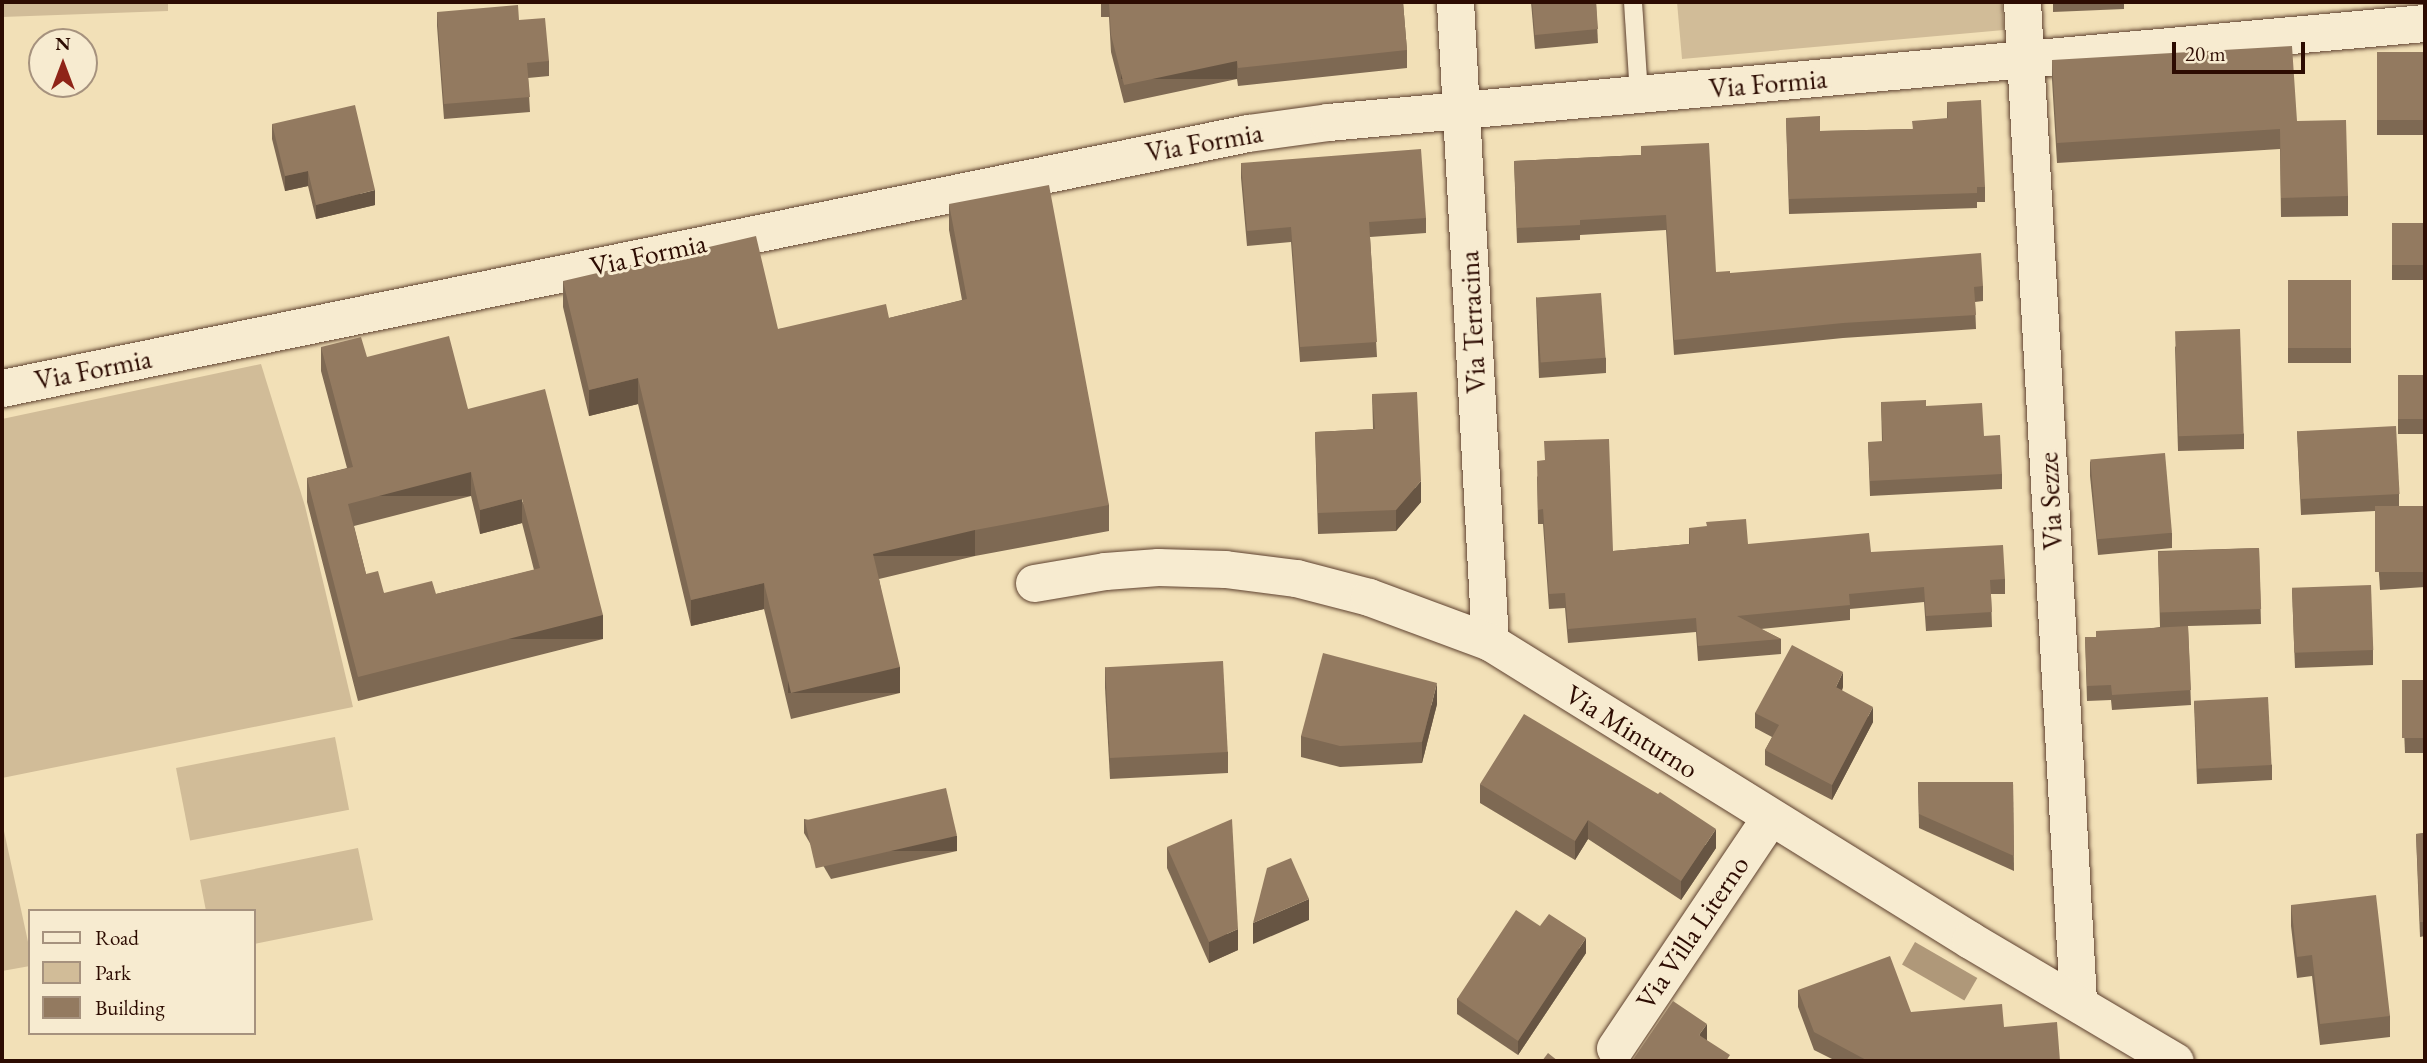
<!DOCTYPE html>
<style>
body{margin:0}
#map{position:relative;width:2427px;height:1063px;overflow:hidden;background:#f2e0b7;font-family:"EB Garamond",serif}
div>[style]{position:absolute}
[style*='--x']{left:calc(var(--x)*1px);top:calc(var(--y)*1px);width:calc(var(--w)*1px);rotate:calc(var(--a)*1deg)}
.green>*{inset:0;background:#d1bc98;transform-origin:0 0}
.water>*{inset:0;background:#af9879;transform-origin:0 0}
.roads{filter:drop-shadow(0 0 2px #5e412f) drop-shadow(0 0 2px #5e412f)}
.lane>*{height:18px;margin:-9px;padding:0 9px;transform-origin:9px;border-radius:9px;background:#f7ebd0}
.street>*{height:37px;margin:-18.5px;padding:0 18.5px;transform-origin:18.5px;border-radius:18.5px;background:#f7ebd0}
.wall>*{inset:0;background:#7e6953;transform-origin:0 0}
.shaded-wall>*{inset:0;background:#675543;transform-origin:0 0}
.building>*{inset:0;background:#937a60;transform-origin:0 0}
span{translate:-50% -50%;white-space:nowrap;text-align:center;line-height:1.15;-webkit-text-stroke:6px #f7ebd0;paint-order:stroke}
.street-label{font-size:28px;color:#2d0c02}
.frame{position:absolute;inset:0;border:4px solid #2d0c02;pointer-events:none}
.legend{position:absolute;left:28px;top:909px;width:228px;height:126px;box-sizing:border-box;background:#f7ebd0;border:2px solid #a6927e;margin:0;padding:9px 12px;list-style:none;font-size:21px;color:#2d0c02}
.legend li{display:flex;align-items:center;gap:14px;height:35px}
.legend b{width:35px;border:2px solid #a6927e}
.north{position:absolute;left:28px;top:28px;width:70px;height:70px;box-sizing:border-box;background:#f7ebd0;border:2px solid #a6927e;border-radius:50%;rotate:0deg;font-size:19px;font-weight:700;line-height:28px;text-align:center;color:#2d0c02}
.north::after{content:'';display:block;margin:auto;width:24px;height:32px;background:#8f2418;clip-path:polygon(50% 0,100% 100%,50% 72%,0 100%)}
.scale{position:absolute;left:2172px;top:42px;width:133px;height:32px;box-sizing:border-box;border:4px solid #2d0c02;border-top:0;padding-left:9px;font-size:21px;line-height:24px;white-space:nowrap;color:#2d0c02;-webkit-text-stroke:5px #f7ebd0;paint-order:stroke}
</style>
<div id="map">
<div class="green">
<div style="clip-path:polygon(2px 2px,168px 2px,168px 11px,2px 17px)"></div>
<div style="clip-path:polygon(1677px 2px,2002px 2px,2004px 30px,1682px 59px)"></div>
<div style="clip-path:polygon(261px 364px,305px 506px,353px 707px,2px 778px,2px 419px)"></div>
<div style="left:335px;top:737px;width:74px;height:162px;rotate:79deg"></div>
<div style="clip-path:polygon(2px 831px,4px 831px,30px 951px,30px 966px,2px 971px)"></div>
<div style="clip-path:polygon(358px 848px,373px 920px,254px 944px,254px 911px,206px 911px,200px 880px)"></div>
</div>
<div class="water">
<div style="left:1915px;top:942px;width:72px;height:26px;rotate:30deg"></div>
</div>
<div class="roads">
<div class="lane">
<div style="--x:1633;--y:2;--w:93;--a:86.3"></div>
</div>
<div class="street">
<div style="--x:1455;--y:2;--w:641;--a:86.87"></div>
<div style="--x:2022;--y:2;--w:1001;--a:86.79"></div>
<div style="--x:2;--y:388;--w:1272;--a:-11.57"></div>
<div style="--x:1248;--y:133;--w:81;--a:-7.8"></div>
<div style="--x:1328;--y:122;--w:1101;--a:-5.16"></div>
<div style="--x:1034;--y:583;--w:72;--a:-9.6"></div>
<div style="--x:1105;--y:571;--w:53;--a:-4.3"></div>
<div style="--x:1158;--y:567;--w:67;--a:1.7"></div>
<div style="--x:1225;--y:569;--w:72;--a:7.2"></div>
<div style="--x:1296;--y:578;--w:75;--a:14.6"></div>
<div style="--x:1369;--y:597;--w:129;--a:20.4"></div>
<div style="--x:1490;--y:642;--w:565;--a:31.83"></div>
<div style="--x:1970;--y:940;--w:238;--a:30.6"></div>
<div style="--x:1615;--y:1048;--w:278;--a:-56.1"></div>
</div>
</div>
<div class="wall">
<div style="clip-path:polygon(1101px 2px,1403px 2px,1407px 50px,1407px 68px,1238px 86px,1237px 79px,1124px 103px,1111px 52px,1109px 17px,1101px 17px)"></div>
<div style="clip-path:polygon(1531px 2px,1596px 2px,1598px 43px,1535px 49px)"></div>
<div style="clip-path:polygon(2053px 2px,2124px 2px,2124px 9px,2053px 12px)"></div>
<div style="clip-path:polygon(437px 12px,519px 20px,549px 61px,549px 76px,528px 78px,530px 112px,444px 119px,437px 26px)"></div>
<div style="left:2425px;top:52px;width:83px;height:48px;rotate:90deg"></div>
<div style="clip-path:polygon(2052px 60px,2297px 121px,2348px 196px,2348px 216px,2281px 217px,2280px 149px,2057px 163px,2052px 80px)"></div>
<div style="clip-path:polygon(1947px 102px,1985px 187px,1985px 202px,1977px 202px,1977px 208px,1789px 214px,1786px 118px,1820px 131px,1912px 129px,1947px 119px)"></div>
<div style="clip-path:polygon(272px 124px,375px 205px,316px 219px,308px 186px,285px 191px,272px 139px)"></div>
<div style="clip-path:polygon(1641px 155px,1716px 272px,1730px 273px,1983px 286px,1983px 301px,1975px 302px,1976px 329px,1843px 338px,1674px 355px,1666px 230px,1580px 235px,1580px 240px,1517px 243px,1514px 161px)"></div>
<div style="clip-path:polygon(1241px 163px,1426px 218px,1426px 233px,1370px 237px,1377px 357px,1300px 362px,1291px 242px,1247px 246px,1241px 178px)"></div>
<div style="clip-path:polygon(949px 204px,1109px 505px,1109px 531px,975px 556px,879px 579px,900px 693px,791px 719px,764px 609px,691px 626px,638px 404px,589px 416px,563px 307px,563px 281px,778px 329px,889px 318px,962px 300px,949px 230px)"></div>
<div style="left:2425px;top:223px;width:57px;height:33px;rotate:90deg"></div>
<div style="left:2288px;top:280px;width:63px;height:83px"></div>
<div style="clip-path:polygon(1536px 297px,1606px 358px,1606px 373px,1539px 378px)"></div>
<div style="clip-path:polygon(2175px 346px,2244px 434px,2244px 449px,2178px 451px)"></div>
<div style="clip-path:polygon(evenodd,321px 347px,367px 357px,468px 409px,603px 639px,358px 701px,307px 502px,307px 478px,347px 468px,321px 371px,321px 347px,471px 496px,480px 534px,522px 523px,534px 570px,436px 594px,384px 593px,366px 574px,354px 526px,471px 496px)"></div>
<div style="left:2425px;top:375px;width:59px;height:27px;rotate:90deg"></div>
<div style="clip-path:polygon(1372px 394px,1421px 502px,1396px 531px,1318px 534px,1315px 432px,1373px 429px)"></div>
<div style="clip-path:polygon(1881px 402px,1926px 406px,1984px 436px,2002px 474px,2002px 489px,1870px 496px,1868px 442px,1882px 442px)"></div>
<div style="clip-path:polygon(2297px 431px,2399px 494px,2399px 507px,2425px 506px,2425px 587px,2380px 590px,2375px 511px,2301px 515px)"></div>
<div style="clip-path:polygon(2090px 461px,2172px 533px,2172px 548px,2098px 555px,2090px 476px)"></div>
<div style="clip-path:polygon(1537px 476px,1613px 551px,1689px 544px,1689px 528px,1748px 544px,1871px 552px,2005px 579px,2005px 594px,1991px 594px,1992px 627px,1926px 631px,1924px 602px,1850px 609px,1850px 620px,1761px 629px,1781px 639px,1781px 654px,1698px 661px,1696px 632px,1568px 643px,1565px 608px,1549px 609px,1543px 524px,1538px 524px)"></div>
<div style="clip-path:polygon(2259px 548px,2261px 624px,2188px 626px,2191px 705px,2112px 710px,2111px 700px,2087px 701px,2085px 637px,2096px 637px,2160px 627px,2158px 551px)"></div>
<div style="clip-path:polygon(2292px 589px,2373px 650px,2373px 665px,2295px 668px)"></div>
<div style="clip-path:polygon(1105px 667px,1228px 752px,1228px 773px,1110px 779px,1105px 688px)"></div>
<div style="clip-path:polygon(2425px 680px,2425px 753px,2405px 753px,2402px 681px)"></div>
<div style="clip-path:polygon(1843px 687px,1842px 691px,1873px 722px,1832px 800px,1765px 765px,1765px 750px,1772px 737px,1755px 728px,1755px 713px)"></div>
<div style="clip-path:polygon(2194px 701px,2272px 765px,2272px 780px,2197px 784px)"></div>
<div style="clip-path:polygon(1437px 704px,1422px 763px,1340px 767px,1301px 757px,1301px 736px)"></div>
<div style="clip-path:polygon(1918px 782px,2013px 782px,2014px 871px,1919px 828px)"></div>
<div style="clip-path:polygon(1480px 784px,1716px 848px,1681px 900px,1588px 839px,1575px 860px,1480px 803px)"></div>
<div style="clip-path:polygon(804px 819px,957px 851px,831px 879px,804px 833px)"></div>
<div style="clip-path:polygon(2425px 833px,2425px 936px,2420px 937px,2416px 834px)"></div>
<div style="clip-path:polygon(1167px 847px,1238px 950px,1209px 963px,1167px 868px)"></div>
<div style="clip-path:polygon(2291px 905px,2390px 1016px,2390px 1037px,2320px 1045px,2312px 976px,2297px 978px,2291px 926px)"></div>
<div style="clip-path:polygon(1540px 926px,1586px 953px,1518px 1055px,1457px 1014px,1457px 999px)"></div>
<div style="clip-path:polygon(1798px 990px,1911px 1012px,2004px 1027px,2060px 1061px,1836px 1061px,1814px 1050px,1798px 1007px)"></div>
</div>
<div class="shaded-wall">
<div style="left:1237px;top:61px;width:18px;height:116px;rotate:90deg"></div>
<div style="clip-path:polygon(308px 171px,308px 186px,285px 191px,285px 176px)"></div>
<div style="clip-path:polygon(375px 190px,375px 205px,316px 219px,316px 205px)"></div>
<div style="clip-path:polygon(638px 378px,638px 404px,589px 416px,589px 390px)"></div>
<div style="left:471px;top:472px;width:24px;height:127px;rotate:90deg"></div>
<div style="clip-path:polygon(1421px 481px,1421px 502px,1396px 531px,1396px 510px)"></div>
<div style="clip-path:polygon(522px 499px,522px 523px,480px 534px,480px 510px)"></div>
<div style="left:975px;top:530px;width:26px;height:105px;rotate:90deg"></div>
<div style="clip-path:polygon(764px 583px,764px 609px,691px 626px,691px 600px)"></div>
<div style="left:603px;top:615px;width:24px;height:253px;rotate:90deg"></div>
<div style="left:900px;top:667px;width:26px;height:112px;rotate:90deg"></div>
<div style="clip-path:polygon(1843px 672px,1843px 687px,1836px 702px,1836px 687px)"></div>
<div style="clip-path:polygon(1437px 683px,1437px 704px,1422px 763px,1422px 742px)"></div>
<div style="clip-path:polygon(1873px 707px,1873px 722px,1832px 800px,1832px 785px)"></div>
<div style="clip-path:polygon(1588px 820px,1588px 839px,1575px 860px,1575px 841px)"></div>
<div style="clip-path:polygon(1716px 829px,1716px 848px,1681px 900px,1681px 881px)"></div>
<div style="left:957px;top:836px;width:15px;height:129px;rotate:90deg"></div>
<div style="clip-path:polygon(1309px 899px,1309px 920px,1253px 944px,1253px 923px)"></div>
<div style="clip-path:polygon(1238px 929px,1238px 950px,1209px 963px,1209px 942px)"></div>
<div style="clip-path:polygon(1586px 938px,1586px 953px,1518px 1055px,1518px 1041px)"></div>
<div style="clip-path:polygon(1707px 1024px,1707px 1045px,1699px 1035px)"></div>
</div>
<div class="building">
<div style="clip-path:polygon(1109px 2px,1403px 2px,1407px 50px,1238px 68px,1237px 61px,1124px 85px,1111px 35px)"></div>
<div style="clip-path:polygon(1532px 2px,1596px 2px,1598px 29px,1535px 35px)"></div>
<div style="clip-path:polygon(518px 5px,519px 20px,545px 18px,549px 61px,527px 63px,530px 97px,444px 104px,437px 12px)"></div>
<div style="clip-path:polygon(2292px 46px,2297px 121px,2346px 120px,2348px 196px,2281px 198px,2280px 129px,2057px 143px,2052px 60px)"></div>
<div style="left:2425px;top:52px;width:68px;height:48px;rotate:90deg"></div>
<div style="clip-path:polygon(1981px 100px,1985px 187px,1977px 187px,1977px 193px,1789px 199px,1786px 118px,1820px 116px,1820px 131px,1913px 129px,1912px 121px,1948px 118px,1947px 102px)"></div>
<div style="clip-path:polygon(355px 105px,375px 190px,316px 205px,308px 171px,285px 176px,272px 124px)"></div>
<div style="clip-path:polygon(1709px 143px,1716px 272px,1730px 271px,1730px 273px,1981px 253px,1983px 286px,1974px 287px,1976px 315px,1843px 323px,1674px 340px,1666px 215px,1580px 220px,1580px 225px,1517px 228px,1514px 161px,1641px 155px,1641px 146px)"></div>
<div style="clip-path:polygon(1421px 149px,1426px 218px,1369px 222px,1377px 342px,1300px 347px,1291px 227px,1247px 231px,1241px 163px)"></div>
<div style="clip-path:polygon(1049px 185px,1109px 505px,975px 530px,873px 554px,900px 667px,791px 693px,764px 583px,691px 600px,638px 378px,589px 390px,563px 281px,756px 236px,778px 329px,886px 304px,889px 318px,967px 299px,949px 204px)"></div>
<div style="left:2425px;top:223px;width:42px;height:33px;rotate:90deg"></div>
<div style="left:2288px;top:280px;width:63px;height:68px"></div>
<div style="left:1601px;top:293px;width:65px;height:65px;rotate:86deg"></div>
<div style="left:2240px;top:329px;width:105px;height:65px;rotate:88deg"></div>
<div style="clip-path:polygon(evenodd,449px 336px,468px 409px,545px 389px,603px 615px,358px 677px,307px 478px,353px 467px,321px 347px,361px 337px,367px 357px,449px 336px,471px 472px,480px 510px,522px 499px,540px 568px,436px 594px,432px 581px,384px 593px,378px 571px,366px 574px,348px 504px,471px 472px)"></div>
<div style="left:2425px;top:375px;width:44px;height:27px;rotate:90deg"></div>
<div style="clip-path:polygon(1417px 392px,1421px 481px,1396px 510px,1318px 513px,1315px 432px,1375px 429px,1372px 394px)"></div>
<div style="clip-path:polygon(1926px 400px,1926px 406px,1982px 403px,1984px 436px,2000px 435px,2002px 474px,1870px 481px,1868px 442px,1883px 441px,1881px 402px)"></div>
<div style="left:2396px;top:426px;width:68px;height:99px;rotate:87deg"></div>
<div style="clip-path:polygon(1609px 439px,1613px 551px,1690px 544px,1689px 528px,1707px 526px,1706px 522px,1746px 519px,1748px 544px,1869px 533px,1871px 552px,2003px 545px,2005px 579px,1990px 580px,1992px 612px,1926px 616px,1924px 587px,1849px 594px,1850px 605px,1737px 616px,1781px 639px,1698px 646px,1696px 618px,1568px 629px,1565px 593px,1549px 594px,1543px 509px,1538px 510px,1537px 461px,1545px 460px,1544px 441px)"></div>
<div style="left:2165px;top:453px;width:80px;height:75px;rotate:85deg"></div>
<div style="left:2425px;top:506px;width:66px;height:50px;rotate:90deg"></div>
<div style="left:2259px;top:548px;width:61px;height:101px;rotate:88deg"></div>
<div style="left:2371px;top:585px;width:65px;height:79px;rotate:88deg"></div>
<div style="clip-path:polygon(2188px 626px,2191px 690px,2112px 695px,2111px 685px,2087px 686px,2085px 637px,2096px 637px,2096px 631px)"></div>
<div style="clip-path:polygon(1792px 645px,1843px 672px,1836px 687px,1873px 707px,1832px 785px,1765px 750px,1779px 725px,1755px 713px)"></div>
<div style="clip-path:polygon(1323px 653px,1437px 683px,1422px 742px,1340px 746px,1301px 736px)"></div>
<div style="left:1223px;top:661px;width:91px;height:118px;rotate:87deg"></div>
<div style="left:2425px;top:680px;width:58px;height:23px;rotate:90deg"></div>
<div style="left:2268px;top:697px;width:68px;height:74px;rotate:87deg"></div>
<div style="clip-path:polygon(1524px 714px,1658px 794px,1660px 792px,1716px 829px,1681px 881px,1588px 820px,1575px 841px,1480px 784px)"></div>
<div style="clip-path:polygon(1918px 782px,2013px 782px,2014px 856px,1919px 814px)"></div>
<div style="left:946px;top:788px;width:49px;height:145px;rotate:77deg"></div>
<div style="clip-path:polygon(1232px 819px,1238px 929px,1209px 942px,1167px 847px)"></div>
<div style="clip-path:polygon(2425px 833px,2425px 922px,2420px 922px,2416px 834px)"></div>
<div style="clip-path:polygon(1291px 858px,1309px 899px,1253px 923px,1267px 868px)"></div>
<div style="clip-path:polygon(2376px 895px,2390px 1016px,2320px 1024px,2312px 955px,2297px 957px,2291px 905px)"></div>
<div style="clip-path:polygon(1516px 910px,1540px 926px,1549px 914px,1586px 938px,1518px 1041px,1457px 999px)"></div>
<div style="clip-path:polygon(1890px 956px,1911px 1012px,2002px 1004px,2004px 1027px,2057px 1022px,2060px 1061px,1868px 1061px,1814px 1032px,1798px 990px)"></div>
<div style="clip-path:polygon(1673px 1001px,1707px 1024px,1699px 1035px,1730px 1055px,1726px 1061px,1632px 1061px)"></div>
<div style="clip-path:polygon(1548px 1053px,1558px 1061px,1542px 1061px)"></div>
</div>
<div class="street-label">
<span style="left:1768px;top:83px;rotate:-5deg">Via Formia</span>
<span style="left:1204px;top:142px;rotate:-10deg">Via Formia</span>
<span style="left:648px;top:254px;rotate:-12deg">Via Formia</span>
<span style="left:1472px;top:322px;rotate:-93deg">Via Terracina</span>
<span style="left:93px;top:369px;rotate:-11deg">Via Formia</span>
<span style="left:2050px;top:501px;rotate:-93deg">Via Sezze</span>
<span style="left:1632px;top:731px;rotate:32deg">Via Minturno</span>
<span style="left:1692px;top:932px;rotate:-56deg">Via Villa Literno</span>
</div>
<div class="frame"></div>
<ul class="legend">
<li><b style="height:9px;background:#f7ebd0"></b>Road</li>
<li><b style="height:19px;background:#d1bc98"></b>Park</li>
<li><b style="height:19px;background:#937a60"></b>Building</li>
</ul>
<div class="north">N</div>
<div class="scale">20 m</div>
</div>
